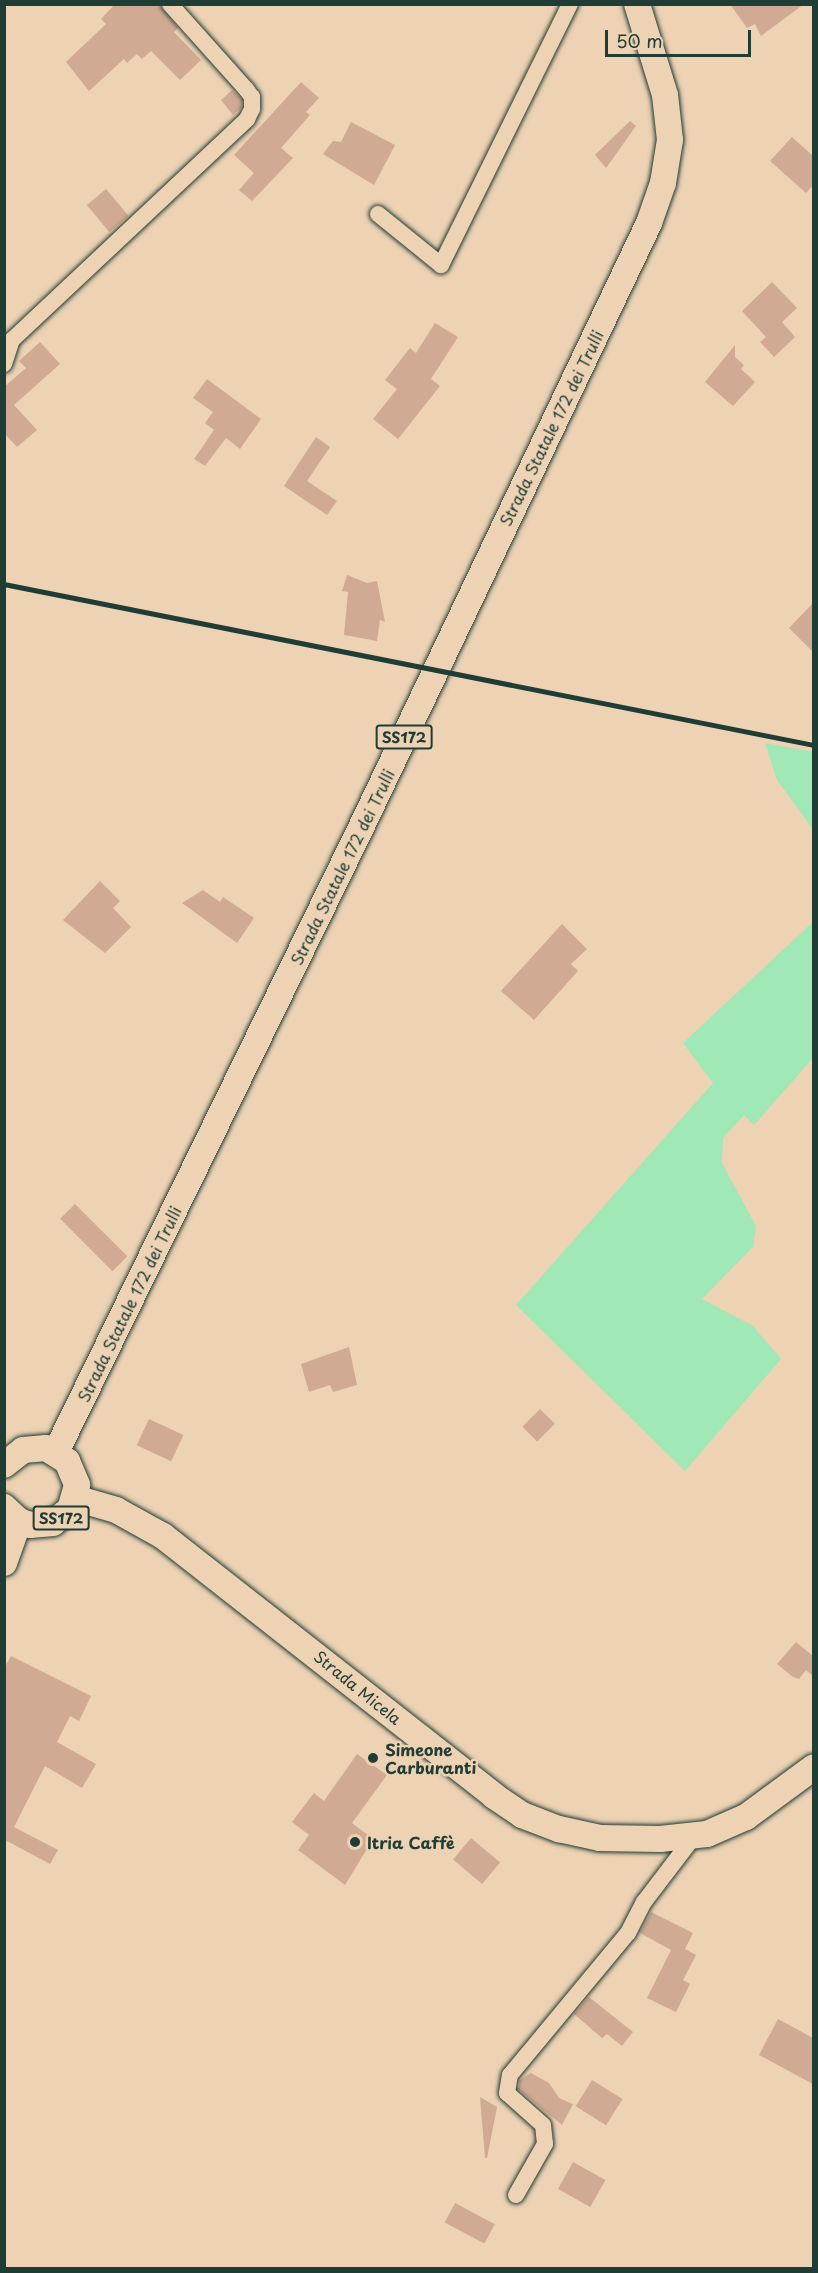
<!DOCTYPE html>
<meta charset="utf-8">
<style>
body{margin:0}
#map{position:relative;width:818px;height:2273px;overflow:hidden;background:#edd2b4;font-family:"Playpen Sans",sans-serif}
div>[style]{position:absolute}
[style*='--x']{left:calc(var(--x)*1px);top:calc(var(--y)*1px);width:calc(var(--w)*1px);rotate:calc(var(--a)*1deg)}
.green>*{inset:0;background:#a0e8b5}
.building>*{inset:0;background:#d1aa93;transform-origin:0 0}
.roads{filter:drop-shadow(0 0 2px #1f3d34) drop-shadow(0 0 2px #1f3d34)}
.street>*{height:16px;margin:-8px;padding:0 8px;transform-origin:8px;border-radius:8px;background:#edd2b4}
.primary>*{height:26px;margin:-13px;padding:0 13px;transform-origin:13px;border-radius:13px;background:#edd2b4}
.rail>*{height:4.5px;margin:-2.25px;padding:0 2.25px;transform-origin:2.25px;border-radius:2.25px;background:#1f3d34}
.dots>*{width:16px;height:16px;translate:-50% -50%;box-sizing:border-box;border:3px solid #edd2b4;border-radius:50%}
span{translate:-50% -50%;white-space:nowrap;text-align:center;line-height:1.15;-webkit-text-stroke:5px #edd2b4;paint-order:stroke}
.shield-label span{padding:2px 4px;background:#edd2b4;border:2px solid;border-radius:4px;-webkit-text-stroke-width:0}
.shield-label{font-size:15px;color:#1f3d34;font-weight:700}
.street-label{font-size:16px;color:#1f3d34}
.poi-label{font-size:16px;color:#1f3d34;font-weight:700}
.left{translate:0 -50%;text-align:left}
.frame{position:absolute;inset:0;border:6px solid #1f3d34;pointer-events:none}
.scale{position:absolute;left:605px;top:30px;width:146px;height:27px;box-sizing:border-box;border:3px solid #1f3d34;border-top:0;padding-left:8px;font-size:18px;line-height:21px;white-space:nowrap;color:#1f3d34;-webkit-text-stroke:4px #edd2b4;paint-order:stroke}
</style>
<div id="map">
<div class="green">
<div style="clip-path:polygon(765px 743px,813px 752px,813px 829px,777px 780px)"></div>
<div style="clip-path:polygon(813px 922px,813px 1058px,754px 1125px,744px 1115px,723px 1138px,722px 1163px,756px 1226px,753px 1247px,702px 1299px,753px 1326px,781px 1359px,685px 1471px,516px 1305px,713px 1083px,683px 1043px)"></div>
</div>
<div class="building">
<div style="clip-path:polygon(115px 4px,159px 4px,178px 28px,174px 32px,201px 60px,180px 80px,151px 51px,142px 59px,137px 54px,127px 63px,124px 59px,89px 91px,66px 62px,106px 24px,101px 19px)"></div>
<div style="clip-path:polygon(730px 4px,804px 4px,761px 36px,755px 24px,747px 28px)"></div>
<div style="clip-path:polygon(301px 82px,319px 98px,306px 112px,310px 115px,281px 148px,293px 158px,252px 201px,239px 190px,254px 173px,234px 155px)"></div>
<div style="clip-path:polygon(232px 90px,242px 100px,241px 108px,233px 115px,221px 100px)"></div>
<div style="clip-path:polygon(630px 121px,636px 126px,606px 168px,595px 155px)"></div>
<div style="clip-path:polygon(351px 122px,395px 145px,374px 185px,323px 154px,333px 141px,341px 142px)"></div>
<div style="clip-path:polygon(792px 137px,813px 156px,813px 185px,806px 193px,770px 161px)"></div>
<div style="left:106px;top:189px;width:35px;height:25px;rotate:50deg"></div>
<div style="clip-path:polygon(772px 282px,797px 308px,782px 322px,795px 337px,774px 357px,760px 342px,766px 337px,742px 311px)"></div>
<div style="clip-path:polygon(435px 323px,458px 337px,431px 379px,440px 386px,398px 439px,373px 419px,397px 389px,385px 380px,410px 348px,416px 353px)"></div>
<div style="clip-path:polygon(40px 342px,60px 364px,14px 405px,37px 430px,17px 447px,4px 433px,4px 387px,26px 368px,19px 361px)"></div>
<div style="clip-path:polygon(735px 345px,735px 357px,744px 365px,741px 369px,755px 382px,733px 406px,705px 382px)"></div>
<div style="clip-path:polygon(207px 379px,261px 419px,240px 449px,226px 438px,205px 466px,194px 459px,214px 430px,205px 423px,213px 412px,193px 398px)"></div>
<div style="clip-path:polygon(316px 437px,330px 447px,307px 481px,337px 501px,327px 515px,284px 486px)"></div>
<div style="clip-path:polygon(347px 575px,367px 583px,377px 581px,385px 622px,380px 620px,377px 641px,344px 635px,348px 592px,342px 591px)"></div>
<div style="clip-path:polygon(813px 603px,813px 652px,789px 628px)"></div>
<div style="clip-path:polygon(100px 881px,120px 901px,113px 908px,131px 927px,105px 953px,63px 920px)"></div>
<div style="clip-path:polygon(203px 890px,220px 902px,223px 897px,254px 918px,237px 943px,182px 903px)"></div>
<div style="clip-path:polygon(562px 924px,587px 949px,571px 964px,578px 971px,534px 1020px,501px 991px)"></div>
<div style="left:75px;top:1204px;width:74px;height:21px;rotate:45deg"></div>
<div style="clip-path:polygon(349px 1347px,357px 1385px,333px 1392px,330px 1385px,309px 1392px,301px 1364px)"></div>
<div style="left:540px;top:1409px;width:21px;height:25px;rotate:45deg"></div>
<div style="left:149px;top:1419px;width:38px;height:29px;rotate:25deg"></div>
<div style="clip-path:polygon(796px 1642px,813px 1656px,813px 1676px,806px 1670px,799px 1679px,793px 1677px,777px 1664px)"></div>
<div style="clip-path:polygon(11px 1656px,91px 1696px,79px 1721px,70px 1716px,57px 1742px,96px 1764px,82px 1788px,45px 1766px,14px 1827px,58px 1850px,50px 1864px,7px 1841px,4px 1846px,4px 1669px)"></div>
<div style="clip-path:polygon(357px 1754px,387px 1775px,352px 1823px,373px 1839px,345px 1885px,298px 1850px,309px 1835px,292px 1822px,314px 1793px,324px 1801px)"></div>
<div style="left:471px;top:1838px;width:38px;height:28px;rotate:40deg"></div>
<div style="clip-path:polygon(651px 1912px,693px 1933px,685px 1949px,696px 1955px,683px 1980px,690px 1984px,676px 2012px,647px 1998px,671px 1950px,640px 1933px)"></div>
<div style="clip-path:polygon(589px 1997px,633px 2032px,622px 2046px,607px 2034px,602px 2038px,574px 2014px)"></div>
<div style="clip-path:polygon(778px 2019px,813px 2038px,813px 2084px,759px 2055px)"></div>
<div style="clip-path:polygon(531px 2073px,549px 2083px,559px 2098px,573px 2104px,562px 2125px,518px 2089px,520px 2080px)"></div>
<div style="left:592px;top:2080px;width:36px;height:31px;rotate:32deg"></div>
<div style="clip-path:polygon(480px 2097px,497px 2107px,487px 2158px,485px 2158px)"></div>
<div style="left:573px;top:2162px;width:37px;height:31px;rotate:29deg"></div>
<div style="left:455px;top:2203px;width:45px;height:22px;rotate:28deg"></div>
</div>
<div class="roads">
<div class="street">
<div style="--x:378;--y:214;--w:81;--a:39"></div>
<div style="--x:441;--y:265;--w:291;--a:-63.7"></div>
<div style="--x:4;--y:364;--w:25;--a:-72"></div>
<div style="--x:12;--y:340;--w:323;--a:-43.2"></div>
<div style="--x:247;--y:119;--w:11;--a:-63"></div>
<div style="--x:252;--y:109;--w:12;--a:-90"></div>
<div style="--x:252;--y:97;--w:10;--a:-127"></div>
<div style="--x:246;--y:89;--w:114;--a:-131.8"></div>
<div style="--x:516;--y:2195;--w:59;--a:-60.4"></div>
<div style="--x:545;--y:2144;--w:19;--a:-96"></div>
<div style="--x:543;--y:2125;--w:48;--a:-138.4"></div>
<div style="--x:507;--y:2093;--w:18;--a:-81"></div>
<div style="--x:510;--y:2075;--w:185;--a:-50.3"></div>
<div style="--x:628;--y:1933;--w:35;--a:-63"></div>
<div style="--x:644;--y:1902;--w:84;--a:-52.7"></div>
</div>
<div class="primary">
<div style="--x:56;--y:1452;--w:688;--a:-63.96"></div>
<div style="--x:358;--y:834;--w:677;--a:-64.53"></div>
<div style="--x:649;--y:223;--w:42;--a:-70.7"></div>
<div style="--x:663;--y:183;--w:44;--a:-80.8"></div>
<div style="--x:670;--y:140;--w:45;--a:-96.3"></div>
<div style="--x:665;--y:95;--w:95;--a:-107.1"></div>
<div style="--x:4;--y:1465;--w:24;--a:-38"></div>
<div style="--x:23;--y:1450;--w:23;--a:-5"></div>
<div style="--x:46;--y:1448;--w:25;--a:32"></div>
<div style="--x:67;--y:1461;--w:26;--a:67"></div>
<div style="--x:77;--y:1485;--w:25;--a:106"></div>
<div style="--x:70;--y:1509;--w:22;--a:141"></div>
<div style="--x:53;--y:1523;--w:23;--a:175"></div>
<div style="--x:30;--y:1525;--w:12;--a:-160"></div>
<div style="--x:19;--y:1521;--w:21;--a:-137"></div>
<div style="--x:75;--y:1498;--w:43;--a:16.3"></div>
<div style="--x:116;--y:1510;--w:54;--a:29"></div>
<div style="--x:163;--y:1536;--w:421;--a:38.1"></div>
<div style="--x:494;--y:1796;--w:34;--a:34"></div>
<div style="--x:522;--y:1815;--w:40;--a:21"></div>
<div style="--x:559;--y:1829;--w:42;--a:12.4"></div>
<div style="--x:600;--y:1838;--w:60;--a:1"></div>
<div style="--x:660;--y:1839;--w:47;--a:-6.1"></div>
<div style="--x:707;--y:1834;--w:43;--a:-23.6"></div>
<div style="--x:746;--y:1817;--w:84;--a:-36.3"></div>
<div style="--x:4;--y:1563;--w:45;--a:-70.3"></div>
</div>
</div>
<div class="rail">
<div style="--x:4;--y:584;--w:826;--a:11.24"></div>
</div>
<div class="dots">
<div style="left:373px;top:1758px;background:#1f3d34"></div>
<div style="left:355px;top:1842px;background:#1f3d34"></div>
</div>
<div class="shield-label">
<span style="left:404px;top:737px">SS172</span>
<span style="left:61px;top:1518px">SS172</span>
</div>
<div class="street-label">
<span style="left:551px;top:428px;rotate:-64deg">Strada Statale 172 dei Trulli</span>
<span style="left:342px;top:867px;rotate:-64deg">Strada Statale 172 dei Trulli</span>
<span style="left:129px;top:1304px;rotate:-64deg">Strada Statale 172 dei Trulli</span>
<span style="left:358px;top:1687px;rotate:39deg">Strada Micela</span>
</div>
<div class="poi-label">
<span class="left" style="left:385px;top:1758px">Simeone<br>Carburanti</span>
<span class="left" style="left:367px;top:1842px">Itria Caffè</span>
</div>
<div class="frame"></div>
<div class="scale">50 m</div>
</div>
